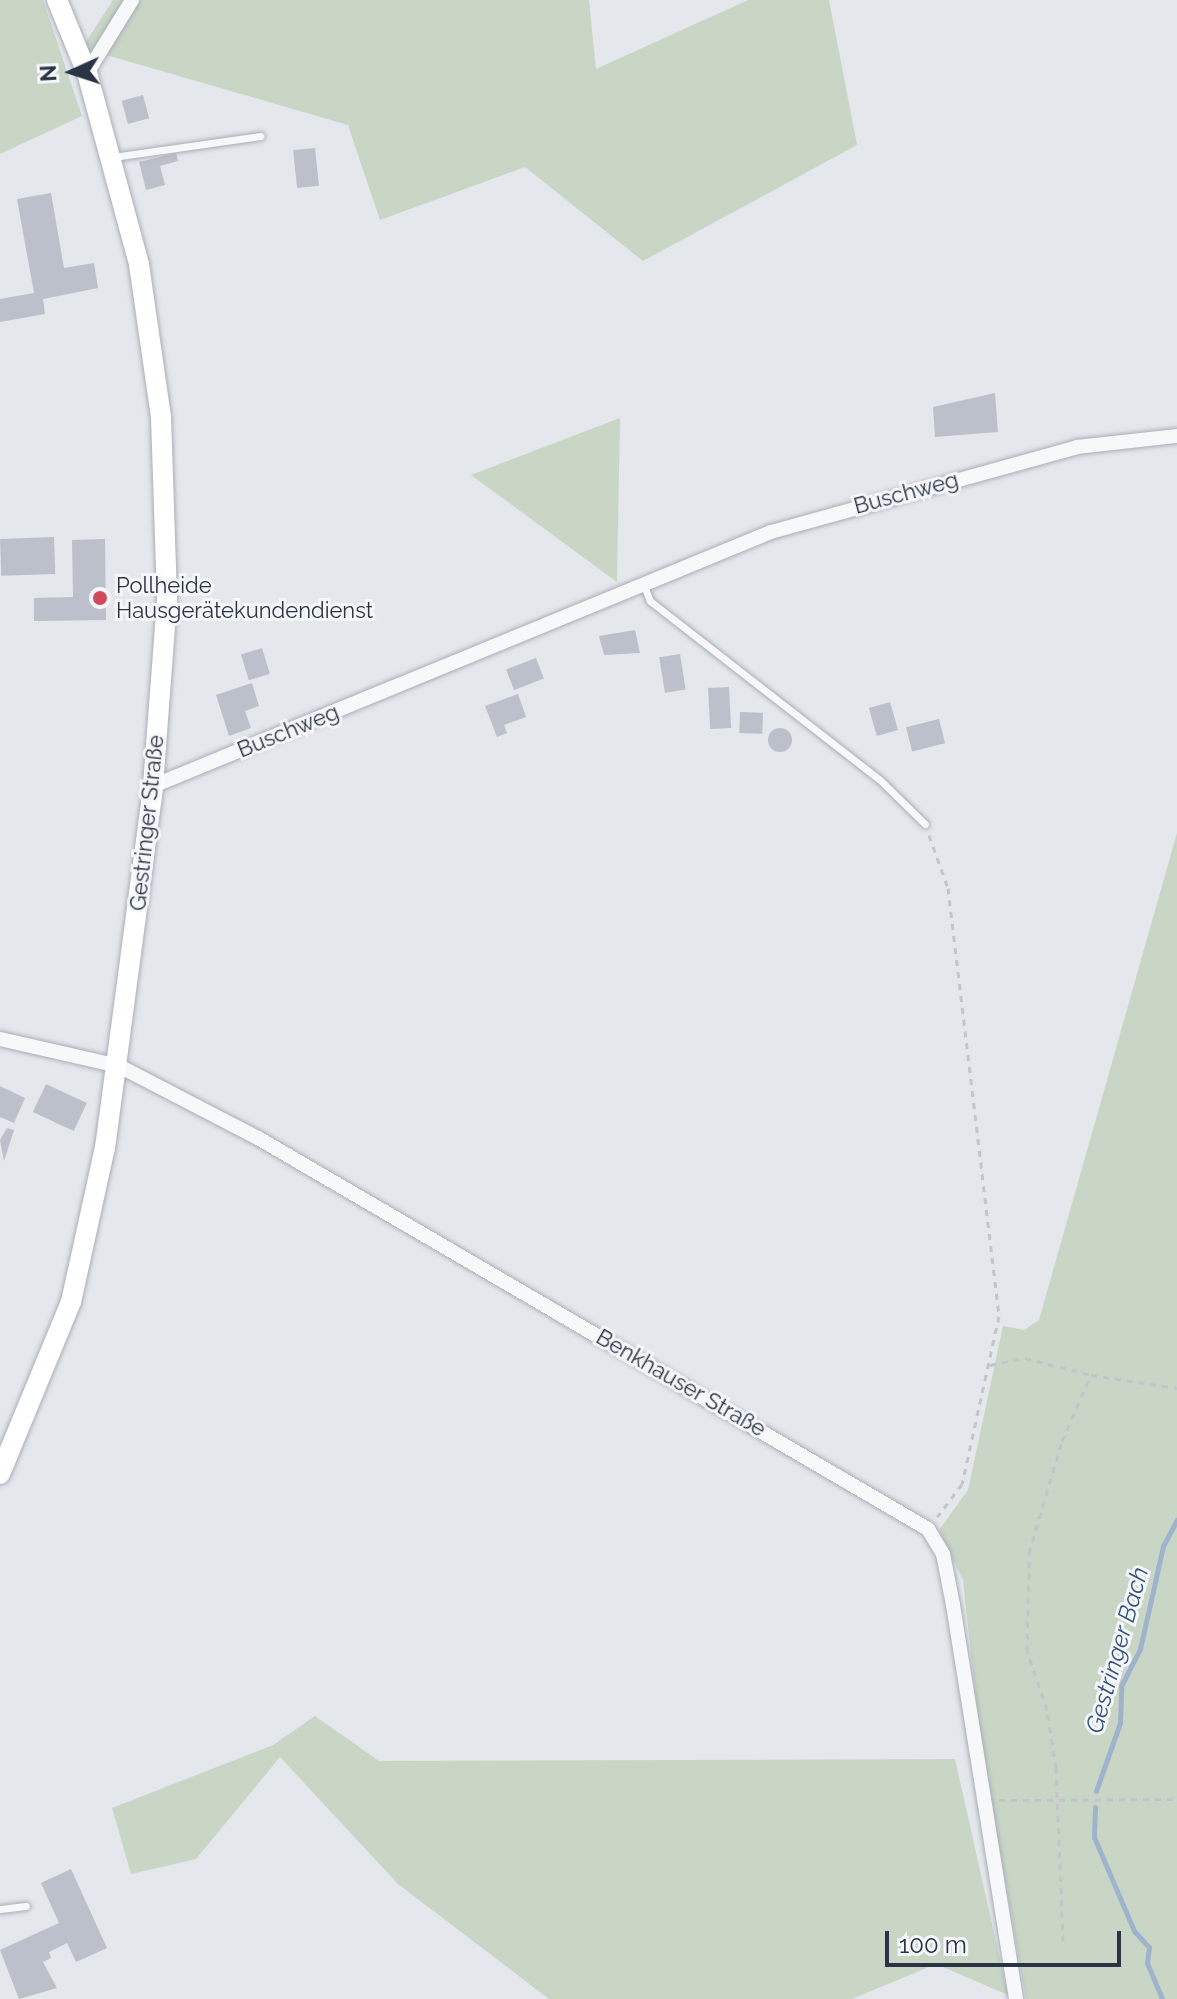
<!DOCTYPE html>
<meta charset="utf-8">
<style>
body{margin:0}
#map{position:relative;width:1177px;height:1999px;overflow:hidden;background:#e4e7ec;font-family:Raleway,sans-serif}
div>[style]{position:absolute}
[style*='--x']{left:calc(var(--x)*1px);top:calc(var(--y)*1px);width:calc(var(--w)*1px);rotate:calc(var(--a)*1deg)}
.green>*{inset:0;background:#c9d6c5}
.stream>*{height:5px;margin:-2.5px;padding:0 2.5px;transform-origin:2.5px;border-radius:2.5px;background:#9fb4cc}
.building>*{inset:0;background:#bbc0ca;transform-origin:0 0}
.round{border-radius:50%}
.path>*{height:3px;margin-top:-1.5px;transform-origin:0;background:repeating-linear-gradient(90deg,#c2c5cb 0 6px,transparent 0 12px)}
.roads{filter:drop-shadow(0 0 2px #a9aeb7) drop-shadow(0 0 2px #a9aeb7)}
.service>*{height:7px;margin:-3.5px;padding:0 3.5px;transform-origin:3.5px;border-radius:3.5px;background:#f7f8fa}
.minor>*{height:14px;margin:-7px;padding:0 7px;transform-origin:7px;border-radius:7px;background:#f7f8fa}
.secondary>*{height:20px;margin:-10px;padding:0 10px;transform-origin:10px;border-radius:10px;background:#fff}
.dots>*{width:22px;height:22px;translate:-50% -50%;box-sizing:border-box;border:4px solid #f4f6f9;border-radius:50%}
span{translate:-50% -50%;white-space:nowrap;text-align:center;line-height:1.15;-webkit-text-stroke:6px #f4f6f9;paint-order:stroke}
.street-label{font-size:22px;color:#2b3445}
.poi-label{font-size:22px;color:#2b3445}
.left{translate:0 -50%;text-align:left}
.water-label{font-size:24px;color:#34527a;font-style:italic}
.north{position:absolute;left:32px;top:32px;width:80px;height:80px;-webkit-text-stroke:6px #f4f6f9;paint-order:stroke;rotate:267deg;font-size:22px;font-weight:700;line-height:32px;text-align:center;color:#2b3445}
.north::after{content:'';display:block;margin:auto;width:28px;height:36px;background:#2b3445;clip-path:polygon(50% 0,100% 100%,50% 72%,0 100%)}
.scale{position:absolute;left:885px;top:1931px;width:236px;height:36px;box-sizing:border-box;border:4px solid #2b3445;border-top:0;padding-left:10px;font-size:24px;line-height:28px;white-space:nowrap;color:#2b3445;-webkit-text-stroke:6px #f4f6f9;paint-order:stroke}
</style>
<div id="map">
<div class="green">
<div style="clip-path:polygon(0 0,43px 0,82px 116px,0 154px)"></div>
<div style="clip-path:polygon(113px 0,589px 0,596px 69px,748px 0,829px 0,857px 145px,643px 261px,525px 167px,380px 220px,348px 125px,82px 48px)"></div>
<div style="clip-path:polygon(620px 418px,617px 582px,471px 475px)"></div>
<div style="clip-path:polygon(1177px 833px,1177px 1999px,1026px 1999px,980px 1739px,963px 1580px,939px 1530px,968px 1490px,1003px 1326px,1024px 1330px,1039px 1320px)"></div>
<div style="clip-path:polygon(315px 1716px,379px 1761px,955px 1759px,1008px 1995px,936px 1964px,852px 1999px,549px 1999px,398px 1884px,280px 1757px,196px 1859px,131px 1874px,112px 1808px,273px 1745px)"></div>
</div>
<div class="stream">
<div style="--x:1096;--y:1791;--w:72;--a:-70.6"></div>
<div style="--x:1120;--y:1723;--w:37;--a:-88"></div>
<div style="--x:1121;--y:1686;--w:42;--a:-62.8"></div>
<div style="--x:1140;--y:1649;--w:106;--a:-77.4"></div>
<div style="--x:1163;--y:1546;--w:30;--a:-62"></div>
<div style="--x:1095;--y:1807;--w:30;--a:92"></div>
<div style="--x:1094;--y:1837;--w:102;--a:66.9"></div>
<div style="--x:1134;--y:1931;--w:22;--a:47"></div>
<div style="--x:1149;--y:1947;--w:16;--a:97"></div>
<div style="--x:1147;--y:1963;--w:39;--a:67"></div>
</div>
<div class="building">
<div style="left:143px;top:95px;width:24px;height:22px;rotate:75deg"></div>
<div style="left:315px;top:148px;width:38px;height:22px;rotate:84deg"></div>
<div style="clip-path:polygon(176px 153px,178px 161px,160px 166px,165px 185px,146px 190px,139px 162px)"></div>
<div style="clip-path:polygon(51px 193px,64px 268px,94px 263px,98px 288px,43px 299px,45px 314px,0 322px,0 299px,34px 293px,17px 199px)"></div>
<div style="clip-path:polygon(995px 393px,998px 432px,935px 437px,933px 407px)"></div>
<div style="left:54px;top:537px;width:37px;height:54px;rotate:88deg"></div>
<div style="clip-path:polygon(105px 539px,106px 620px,34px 621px,34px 598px,73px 597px,72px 540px)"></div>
<div style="clip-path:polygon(635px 630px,640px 653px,604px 655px,599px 636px)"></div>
<div style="left:262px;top:648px;width:27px;height:22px;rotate:73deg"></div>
<div style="left:680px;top:654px;width:36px;height:21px;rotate:81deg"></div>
<div style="left:536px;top:658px;width:22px;height:32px;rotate:69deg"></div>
<div style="clip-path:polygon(252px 683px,259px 706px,245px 711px,251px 728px,229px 736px,216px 695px)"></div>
<div style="left:729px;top:687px;width:41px;height:21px;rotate:87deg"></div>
<div style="clip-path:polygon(518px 694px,526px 717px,504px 725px,507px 733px,497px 737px,485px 706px)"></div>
<div style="left:890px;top:702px;width:29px;height:22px;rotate:74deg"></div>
<div style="left:740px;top:712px;width:23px;height:21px;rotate:2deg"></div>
<div style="left:939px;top:719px;width:25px;height:34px;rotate:76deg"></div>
<div class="round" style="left:768px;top:728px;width:24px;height:24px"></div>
<div style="left:46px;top:1084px;width:45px;height:31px;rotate:25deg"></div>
<div style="clip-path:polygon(0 1086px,25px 1098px,14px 1123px,0 1117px)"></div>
<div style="clip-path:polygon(7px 1128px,14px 1130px,4px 1161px,0 1140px)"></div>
<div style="clip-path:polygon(71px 1869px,107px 1948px,76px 1962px,67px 1943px,49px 1952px,51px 1958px,43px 1962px,57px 1988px,19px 1999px,0 1950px,59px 1923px,41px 1883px)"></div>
</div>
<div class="path">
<div style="--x:929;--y:835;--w:56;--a:70.3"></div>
<div style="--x:948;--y:888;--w:431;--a:83.2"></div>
<div style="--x:999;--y:1316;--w:172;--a:102.4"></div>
<div style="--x:962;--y:1484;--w:41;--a:127.1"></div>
<div style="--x:990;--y:1365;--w:36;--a:-11"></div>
<div style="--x:1025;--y:1358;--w:68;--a:14.4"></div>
<div style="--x:999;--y:1800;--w:178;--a:-0.3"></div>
<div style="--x:1063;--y:1941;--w:173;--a:-92.3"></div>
<div style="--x:1056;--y:1768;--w:59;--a:-98.8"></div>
<div style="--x:1047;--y:1710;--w:62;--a:-108.7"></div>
<div style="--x:1027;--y:1651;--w:98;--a:-88.8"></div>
<div style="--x:1029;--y:1553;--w:117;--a:-73.6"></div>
<div style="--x:1062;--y:1441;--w:72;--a:-66.3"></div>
<div style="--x:1091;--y:1375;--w:87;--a:8.6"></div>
</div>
<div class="roads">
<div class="service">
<div style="--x:113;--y:157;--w:149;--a:-8.1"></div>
<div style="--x:643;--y:583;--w:19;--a:69"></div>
<div style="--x:650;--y:601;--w:291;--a:37.9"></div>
<div style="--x:880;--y:780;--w:63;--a:44.4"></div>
<div style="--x:0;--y:1909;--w:26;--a:-7"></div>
</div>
<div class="minor">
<div style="--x:87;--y:73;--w:86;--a:-58.3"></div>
<div style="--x:153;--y:786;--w:668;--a:-22.34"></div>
<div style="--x:771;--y:532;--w:318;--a:-15.5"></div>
<div style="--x:1077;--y:447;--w:101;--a:-6.3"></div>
<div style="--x:0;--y:1039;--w:122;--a:12.8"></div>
<div style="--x:119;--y:1066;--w:157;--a:27.4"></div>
<div style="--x:258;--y:1138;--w:776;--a:30.27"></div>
<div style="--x:928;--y:1529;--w:29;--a:59"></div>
<div style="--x:943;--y:1554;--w:52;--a:78.9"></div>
<div style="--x:953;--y:1605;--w:399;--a:80.9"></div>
</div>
<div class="secondary">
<div style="--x:0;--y:1474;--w:186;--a:-67.6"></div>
<div style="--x:71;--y:1302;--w:158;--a:-77.6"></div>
<div style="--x:105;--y:1148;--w:365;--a:-82.4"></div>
<div style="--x:153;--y:786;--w:189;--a:-85.7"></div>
<div style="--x:167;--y:598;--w:181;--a:-91.9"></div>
<div style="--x:161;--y:417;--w:155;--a:-98.2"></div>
<div style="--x:139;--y:264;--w:198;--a:-105.2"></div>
<div style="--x:87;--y:73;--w:79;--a:-112.3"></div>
</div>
</div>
<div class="dots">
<div style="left:100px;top:598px;background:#d1495b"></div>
</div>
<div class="street-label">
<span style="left:906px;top:493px;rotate:-15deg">Buschweg</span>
<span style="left:288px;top:731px;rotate:-22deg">Buschweg</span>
<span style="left:147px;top:823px;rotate:-84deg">Gestringer Straße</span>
<span style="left:681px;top:1383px;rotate:30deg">Benkhauser Straße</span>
</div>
<div class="poi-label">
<span class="left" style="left:116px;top:598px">Pollheide<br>Hausgerätekundendienst</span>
</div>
<div class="water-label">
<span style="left:1117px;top:1650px;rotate:-74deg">Gestringer Bach</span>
</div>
<div class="north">N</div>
<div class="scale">100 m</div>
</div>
